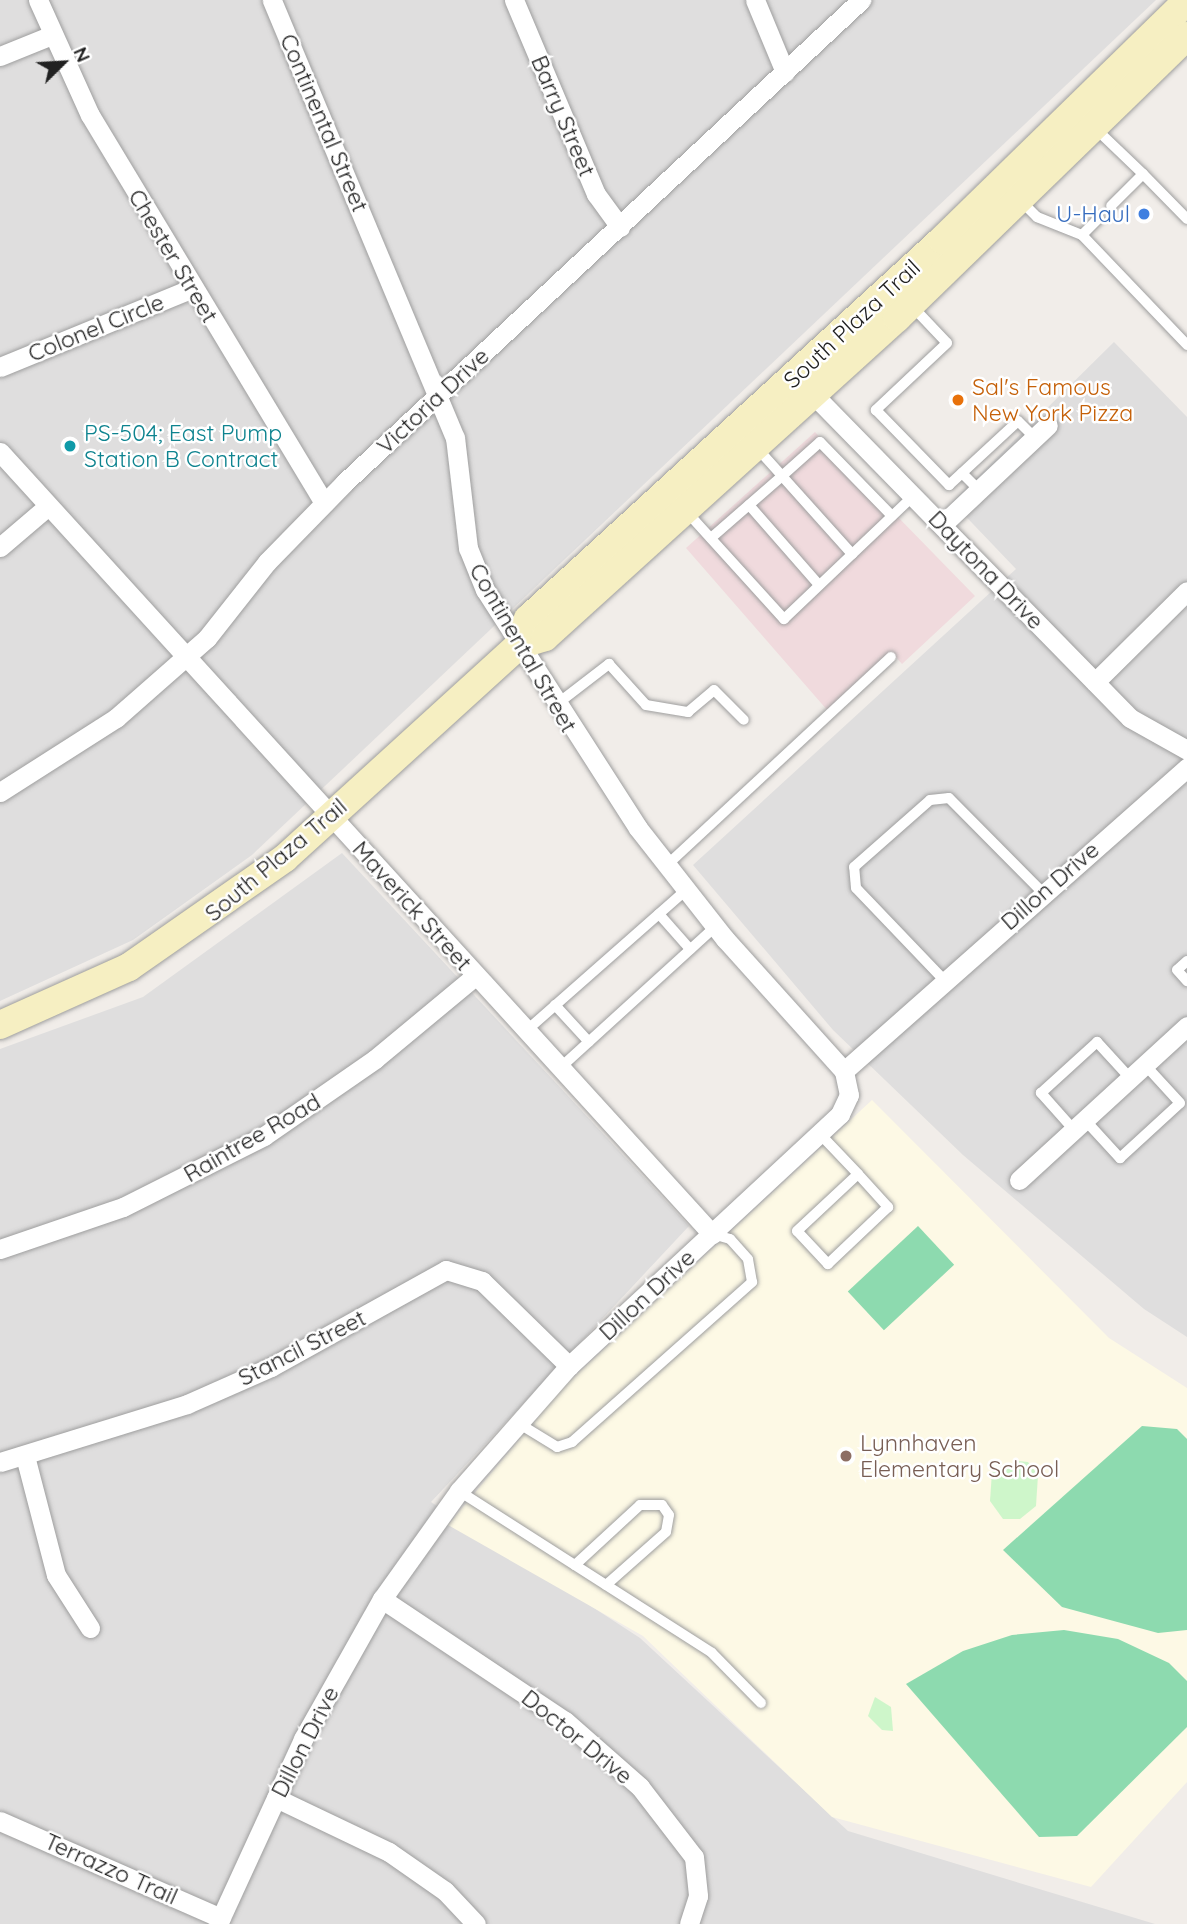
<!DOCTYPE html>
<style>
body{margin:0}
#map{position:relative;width:1187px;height:1924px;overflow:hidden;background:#f1ede9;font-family:Quicksand,sans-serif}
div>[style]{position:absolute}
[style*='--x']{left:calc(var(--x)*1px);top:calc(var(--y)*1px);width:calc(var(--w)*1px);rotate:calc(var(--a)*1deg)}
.residential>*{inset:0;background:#dfdede}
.commercial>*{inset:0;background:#f0dadd}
.education>*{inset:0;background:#fdf9e5}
.park>*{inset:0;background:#cef6ca}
.pitch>*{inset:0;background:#8ddaaf;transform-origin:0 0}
.roads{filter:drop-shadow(0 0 2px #9e9e9e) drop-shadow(0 0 2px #9e9e9e)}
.lane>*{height:10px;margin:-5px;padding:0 5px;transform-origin:5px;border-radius:5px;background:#fff}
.street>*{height:19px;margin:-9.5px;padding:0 9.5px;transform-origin:9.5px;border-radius:9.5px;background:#fff}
.secondary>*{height:28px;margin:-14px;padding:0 14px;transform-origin:14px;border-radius:14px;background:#f6efc2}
.dots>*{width:19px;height:19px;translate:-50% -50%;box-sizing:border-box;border:4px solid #fff;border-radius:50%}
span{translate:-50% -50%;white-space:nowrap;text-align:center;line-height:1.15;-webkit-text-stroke:5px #fff;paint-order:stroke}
.street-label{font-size:23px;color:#212121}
.shop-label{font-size:23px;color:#366cbe}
.right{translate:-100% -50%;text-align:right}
.food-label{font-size:23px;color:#c56008}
.left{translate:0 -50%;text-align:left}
.culture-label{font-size:23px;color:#0d838f}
.education-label{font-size:23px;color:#785e54}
.north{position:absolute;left:28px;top:28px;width:70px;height:70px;-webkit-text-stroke:5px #fff;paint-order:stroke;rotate:66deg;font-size:19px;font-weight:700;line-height:28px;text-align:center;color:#212121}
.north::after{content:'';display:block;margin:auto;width:24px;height:32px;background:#212121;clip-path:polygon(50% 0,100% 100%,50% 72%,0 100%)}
</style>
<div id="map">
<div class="residential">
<div style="clip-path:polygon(0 0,1156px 0,252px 855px,133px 940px,0 1001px)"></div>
<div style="clip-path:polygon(1114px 342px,1187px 417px,1187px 1337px,1144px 1309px,963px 1155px,833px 1030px,693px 865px,1016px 569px,952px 502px)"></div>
<div style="clip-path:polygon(342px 853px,689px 1226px,431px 1502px,640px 1638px,848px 1831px,1155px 1924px,0 1924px,0 1049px,143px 997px)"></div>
</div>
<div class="commercial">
<div style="clip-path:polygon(815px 432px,975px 596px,902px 664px,893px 654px,828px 711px,686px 548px)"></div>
</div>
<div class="education">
<div style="clip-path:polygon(872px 1100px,1109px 1338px,1187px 1388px,1187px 1782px,1091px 1887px,832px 1817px,643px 1636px,448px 1525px,563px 1387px)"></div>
</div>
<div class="park">
<div style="clip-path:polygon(1018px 1461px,1028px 1462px,1038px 1475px,1036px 1506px,1020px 1519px,1003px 1519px,990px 1501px,992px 1472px)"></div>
<div style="clip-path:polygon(875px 1697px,891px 1707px,893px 1731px,882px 1730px,868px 1716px)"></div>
</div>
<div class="pitch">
<div style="left:918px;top:1226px;width:53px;height:96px;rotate:47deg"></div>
<div style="clip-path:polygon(1142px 1426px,1177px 1429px,1187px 1439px,1187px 1630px,1158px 1633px,1062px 1607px,1003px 1550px)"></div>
<div style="clip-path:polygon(1064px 1630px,1118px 1639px,1169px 1663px,1187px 1681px,1187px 1727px,1077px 1836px,1039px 1837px,906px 1684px,963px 1651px,1012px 1635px)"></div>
</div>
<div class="roads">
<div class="lane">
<div style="--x:1095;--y:128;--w:66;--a:43.8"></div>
<div style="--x:1143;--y:174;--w:45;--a:135"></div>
<div style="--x:1143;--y:174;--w:63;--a:45.6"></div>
<div style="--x:1021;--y:201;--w:23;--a:45"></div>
<div style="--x:1037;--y:217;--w:48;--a:21.8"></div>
<div style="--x:1082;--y:235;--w:24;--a:-45"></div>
<div style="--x:1082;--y:235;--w:152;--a:46.3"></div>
<div style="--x:911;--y:305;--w:52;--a:46.5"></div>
<div style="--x:947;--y:343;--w:98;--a:136.7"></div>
<div style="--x:876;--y:410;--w:105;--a:45.8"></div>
<div style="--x:949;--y:485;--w:94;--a:-42.8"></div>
<div style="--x:1018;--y:421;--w:23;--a:45"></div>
<div style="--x:757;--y:448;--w:38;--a:48"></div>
<div style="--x:782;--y:476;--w:51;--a:-41.8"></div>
<div style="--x:820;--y:442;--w:103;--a:45.8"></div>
<div style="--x:962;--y:473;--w:24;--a:45"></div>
<div style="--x:749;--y:505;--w:106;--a:48.8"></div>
<div style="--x:686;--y:511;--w:146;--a:47.8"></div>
<div style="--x:784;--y:619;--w:178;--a:-43.6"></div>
<div style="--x:711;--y:538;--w:94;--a:-41.1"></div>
<div style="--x:782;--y:476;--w:105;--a:48.1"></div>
<div style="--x:557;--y:704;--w:66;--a:-37.6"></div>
<div style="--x:609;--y:664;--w:55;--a:47.9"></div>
<div style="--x:646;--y:705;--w:43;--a:9.5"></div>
<div style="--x:688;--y:712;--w:34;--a:-40"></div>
<div style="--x:714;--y:690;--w:42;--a:45"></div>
<div style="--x:666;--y:866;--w:307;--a:-42.9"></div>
<div style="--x:659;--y:914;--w:47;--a:48.5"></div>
<div style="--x:1187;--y:961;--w:13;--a:138"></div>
<div style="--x:1177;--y:970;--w:15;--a:48"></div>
<div style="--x:944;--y:980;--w:127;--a:-133.7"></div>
<div style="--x:856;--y:888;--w:21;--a:-95"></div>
<div style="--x:854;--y:867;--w:101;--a:-41.4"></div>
<div style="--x:930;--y:800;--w:19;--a:-6"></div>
<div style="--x:949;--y:798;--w:132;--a:45.3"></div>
<div style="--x:555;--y:1005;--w:50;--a:47.4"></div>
<div style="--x:526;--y:1031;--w:213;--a:-41.4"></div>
<div style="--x:560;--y:1068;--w:210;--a:-42.3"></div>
<div style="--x:1085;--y:1120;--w:52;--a:47.4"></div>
<div style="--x:1120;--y:1158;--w:81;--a:-42.5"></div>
<div style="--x:1180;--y:1103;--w:52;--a:-132.6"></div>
<div style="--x:1074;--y:1130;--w:50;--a:-131.7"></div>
<div style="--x:1041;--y:1093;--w:76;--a:-42.3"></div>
<div style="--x:1097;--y:1042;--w:49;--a:47.5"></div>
<div style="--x:819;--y:1133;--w:57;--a:46.4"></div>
<div style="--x:858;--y:1174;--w:45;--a:47.7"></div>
<div style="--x:888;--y:1207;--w:83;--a:136.5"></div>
<div style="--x:828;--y:1264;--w:45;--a:-133.2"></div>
<div style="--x:797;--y:1231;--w:83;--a:-43.1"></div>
<div style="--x:518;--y:1423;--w:46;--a:31.6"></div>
<div style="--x:557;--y:1447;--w:16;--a:-18"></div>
<div style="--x:572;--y:1442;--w:241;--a:-41.6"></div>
<div style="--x:752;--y:1282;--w:23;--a:-100"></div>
<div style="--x:748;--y:1259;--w:27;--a:-132"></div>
<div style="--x:730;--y:1239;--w:19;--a:-164"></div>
<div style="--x:459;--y:1491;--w:300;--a:32.6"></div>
<div style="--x:712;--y:1653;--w:70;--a:45.6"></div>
<div style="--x:575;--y:1565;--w:88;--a:-42.7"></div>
<div style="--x:640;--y:1505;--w:22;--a:0"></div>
<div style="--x:662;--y:1505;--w:12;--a:55"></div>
<div style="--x:669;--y:1515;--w:17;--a:100"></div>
<div style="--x:666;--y:1532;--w:80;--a:138.5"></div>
</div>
<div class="street">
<div style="--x:38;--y:0;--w:126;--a:65.7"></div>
<div style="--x:90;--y:115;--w:453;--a:58.9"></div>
<div style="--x:514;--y:0;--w:211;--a:67.1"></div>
<div style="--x:596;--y:194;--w:41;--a:54"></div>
<div style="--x:755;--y:0;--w:78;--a:67.4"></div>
<div style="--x:0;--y:56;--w:56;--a:-22"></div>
<div style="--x:0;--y:367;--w:209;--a:-22.3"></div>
<div style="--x:806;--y:387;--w:463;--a:45.6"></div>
<div style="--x:1130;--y:718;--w:65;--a:29.3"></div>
<div style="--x:0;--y:452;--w:1058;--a:47.68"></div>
<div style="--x:943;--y:524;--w:144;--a:-43.3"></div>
<div style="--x:0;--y:547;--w:62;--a:-40.4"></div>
<div style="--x:1095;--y:682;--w:129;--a:-44.7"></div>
<div style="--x:0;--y:792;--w:138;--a:-32.5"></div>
<div style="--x:116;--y:718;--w:121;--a:-41.3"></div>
<div style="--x:207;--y:638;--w:97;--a:-51.7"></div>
<div style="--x:267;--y:562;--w:110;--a:-45.7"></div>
<div style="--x:344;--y:483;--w:708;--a:-43.05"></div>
<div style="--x:844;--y:1071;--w:458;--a:-41.5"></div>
<div style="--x:1019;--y:1180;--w:228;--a:-42.5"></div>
<div style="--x:0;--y:1249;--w:130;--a:-18.9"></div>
<div style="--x:123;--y:1207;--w:158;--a:-26.7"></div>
<div style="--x:264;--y:1136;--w:135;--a:-34.7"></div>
<div style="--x:375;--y:1059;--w:130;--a:-39.7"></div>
<div style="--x:25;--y:1456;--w:123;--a:75.4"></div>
<div style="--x:56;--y:1575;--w:63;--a:57.3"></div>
<div style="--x:0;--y:1462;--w:196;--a:-17.2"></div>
<div style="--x:187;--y:1404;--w:92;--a:-23.8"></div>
<div style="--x:271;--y:1367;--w:200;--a:-29"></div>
<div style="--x:446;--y:1270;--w:38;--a:17"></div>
<div style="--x:482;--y:1281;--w:122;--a:44.3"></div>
<div style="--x:382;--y:1599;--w:220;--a:33.7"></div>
<div style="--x:565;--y:1721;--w:100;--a:41.3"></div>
<div style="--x:640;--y:1787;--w:88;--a:52.4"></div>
<div style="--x:694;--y:1857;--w:39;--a:84"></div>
<div style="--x:698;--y:1896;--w:29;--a:108"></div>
<div style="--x:276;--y:1798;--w:125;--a:25.5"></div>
<div style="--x:389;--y:1852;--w:68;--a:34.9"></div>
<div style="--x:445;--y:1891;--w:45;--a:46.8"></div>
<div style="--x:0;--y:1821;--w:241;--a:23.7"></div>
<div style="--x:218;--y:1924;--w:204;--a:-65.3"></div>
<div style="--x:303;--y:1739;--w:161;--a:-60.6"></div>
<div style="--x:382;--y:1599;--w:133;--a:-54.5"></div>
<div style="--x:459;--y:1491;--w:167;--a:-48.7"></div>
<div style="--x:569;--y:1366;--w:370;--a:-42.9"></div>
<div style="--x:840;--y:1114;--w:21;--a:-65"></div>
<div style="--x:849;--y:1095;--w:25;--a:-102"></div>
<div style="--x:844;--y:1071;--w:178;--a:-132"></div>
<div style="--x:725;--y:939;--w:141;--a:-128.1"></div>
<div style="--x:638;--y:828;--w:283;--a:-122.7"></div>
<div style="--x:485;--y:590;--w:45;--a:-112"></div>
<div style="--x:468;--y:548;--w:111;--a:-96.7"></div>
<div style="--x:455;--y:438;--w:475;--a:-112.7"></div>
</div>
<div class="secondary">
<div style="--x:519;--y:645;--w:28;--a:-71"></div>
<div style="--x:528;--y:619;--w:561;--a:-42.47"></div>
<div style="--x:942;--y:240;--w:342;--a:-44.3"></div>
<div style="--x:0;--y:1025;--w:141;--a:-24.2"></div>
<div style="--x:129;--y:967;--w:190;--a:-34.9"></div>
<div style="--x:285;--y:858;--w:316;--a:-42.3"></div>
<div style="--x:519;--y:645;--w:27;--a:-17"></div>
<div style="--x:545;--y:637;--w:475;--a:-42.2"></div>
<div style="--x:897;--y:318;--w:405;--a:-44.2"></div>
</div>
</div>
<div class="dots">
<div style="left:1144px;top:214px;background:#3f7fe0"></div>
<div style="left:958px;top:400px;background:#e8710a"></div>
<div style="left:70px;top:446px;background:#0f9aa8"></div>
<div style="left:846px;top:1456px;background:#8d6e63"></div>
</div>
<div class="street-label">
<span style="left:563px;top:116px;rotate:67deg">Barry Street</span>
<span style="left:324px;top:123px;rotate:67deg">Continental Street</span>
<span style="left:173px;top:256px;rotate:59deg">Chester Street</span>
<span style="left:852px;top:324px;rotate:-43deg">South Plaza Trail</span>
<span style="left:96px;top:328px;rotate:-22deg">Colonel Circle</span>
<span style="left:433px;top:401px;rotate:-43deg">Victoria Drive</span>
<span style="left:986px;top:570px;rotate:46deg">Daytona Drive</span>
<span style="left:523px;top:648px;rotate:60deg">Continental Street</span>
<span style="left:276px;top:860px;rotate:-40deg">South Plaza Trail</span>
<span style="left:1050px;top:886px;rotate:-41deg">Dillon Drive</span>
<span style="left:412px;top:906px;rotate:48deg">Maverick Street</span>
<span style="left:252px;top:1138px;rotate:-30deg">Raintree Road</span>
<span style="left:647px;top:1295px;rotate:-43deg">Dillon Drive</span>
<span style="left:302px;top:1348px;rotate:-27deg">Stancil Street</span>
<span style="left:577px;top:1737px;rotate:39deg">Doctor Drive</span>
<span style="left:305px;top:1742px;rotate:-63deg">Dillon Drive</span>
<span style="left:111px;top:1869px;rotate:24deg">Terrazzo Trail</span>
</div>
<div class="shop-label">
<span class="right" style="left:1130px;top:214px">U-Haul</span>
</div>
<div class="food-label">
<span class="left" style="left:972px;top:400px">Sal's Famous<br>New York Pizza</span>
</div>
<div class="culture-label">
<span class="left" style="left:84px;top:446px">PS-504; East Pump<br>Station B Contract</span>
</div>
<div class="education-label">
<span class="left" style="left:860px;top:1456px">Lynnhaven<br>Elementary School</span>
</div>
<div class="north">N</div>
</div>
